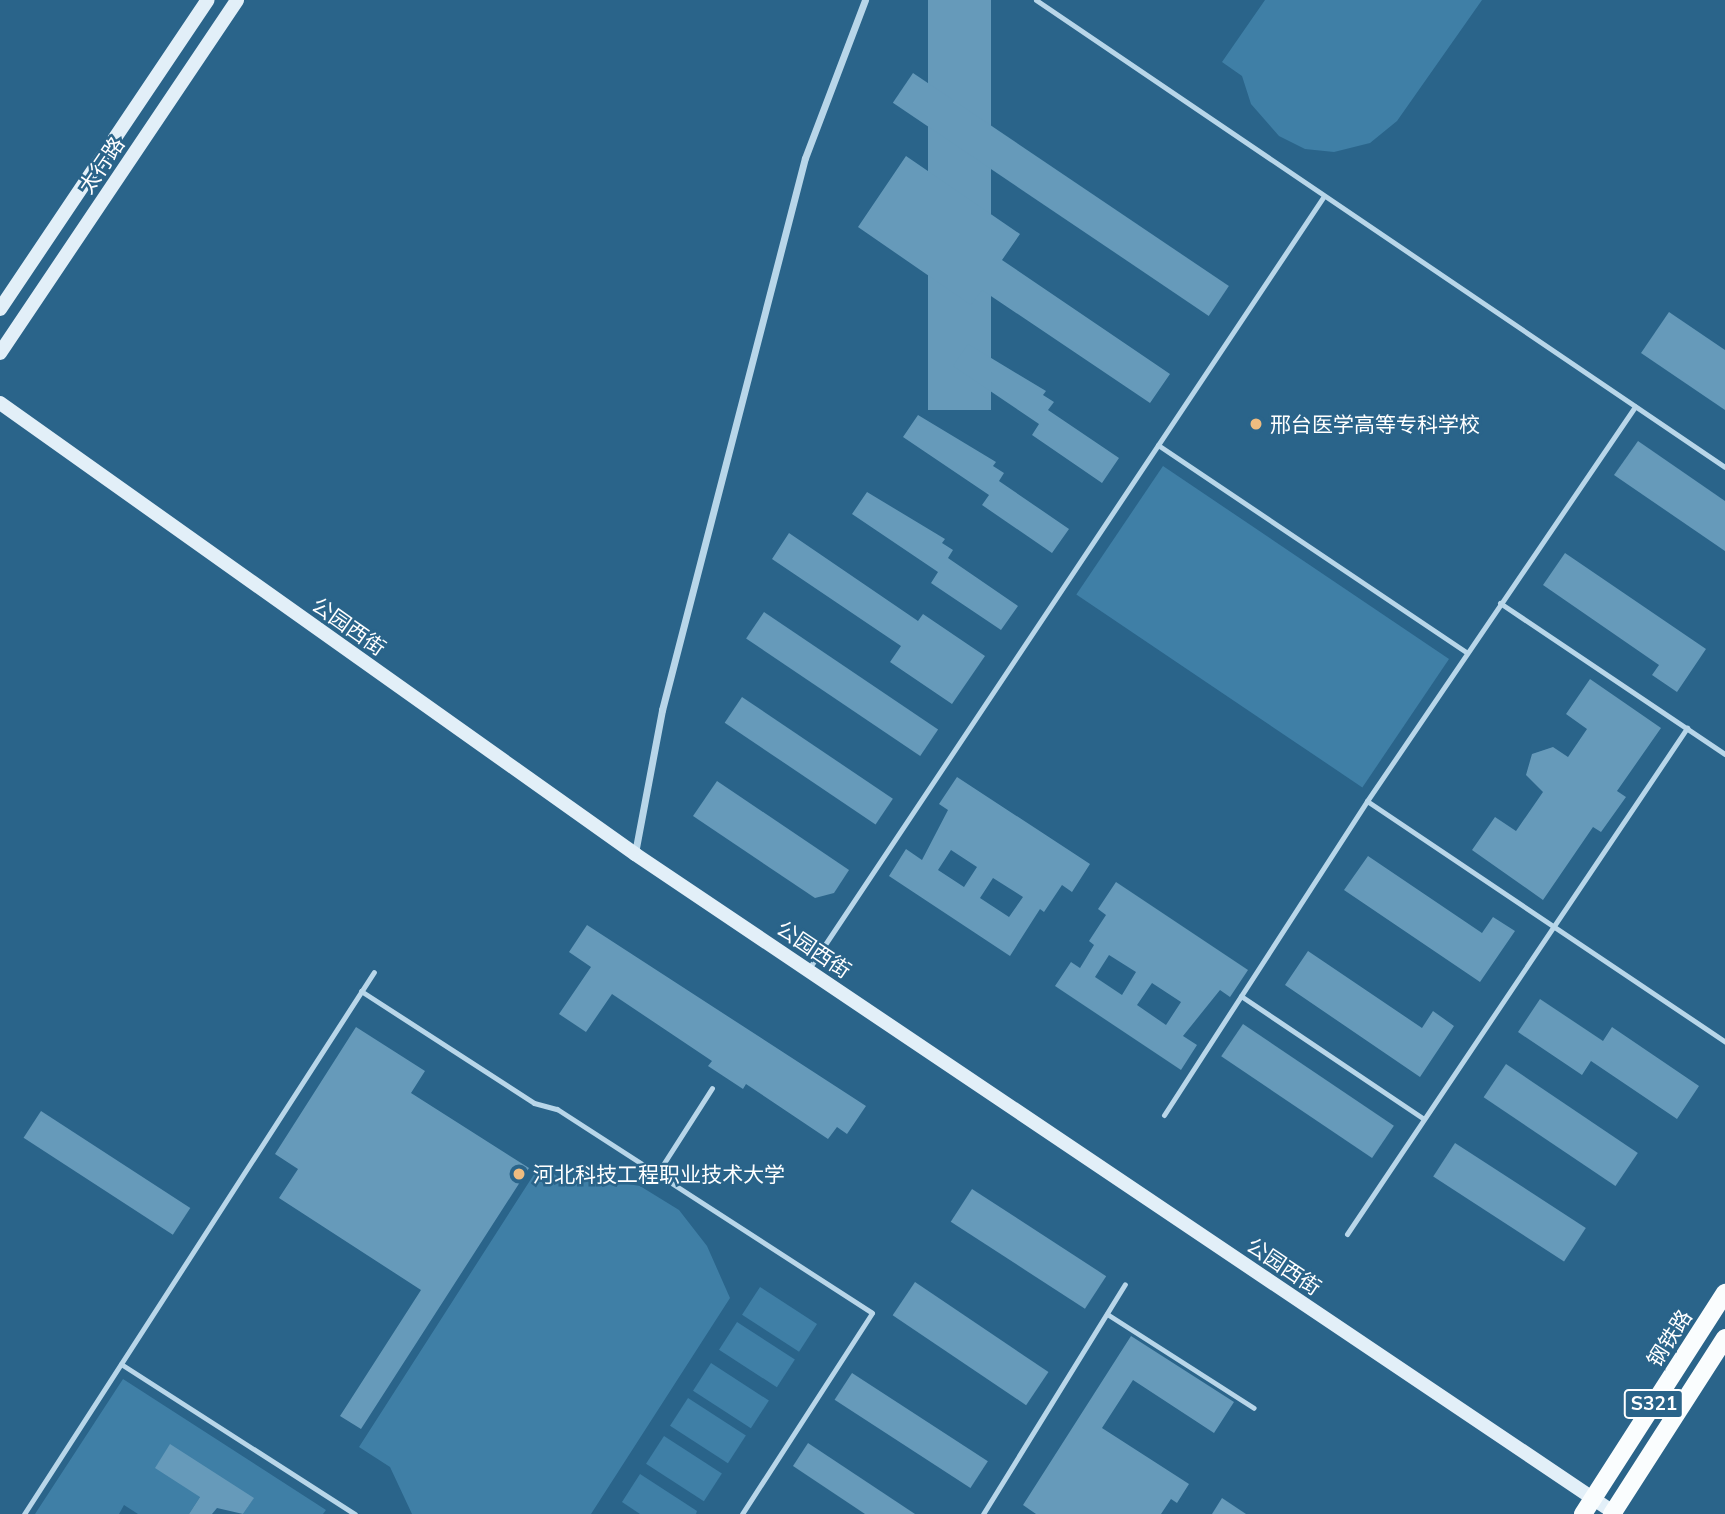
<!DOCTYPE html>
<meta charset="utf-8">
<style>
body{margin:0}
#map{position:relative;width:1725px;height:1514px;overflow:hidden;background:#2a648a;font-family:Mulish,"Noto Sans SC",sans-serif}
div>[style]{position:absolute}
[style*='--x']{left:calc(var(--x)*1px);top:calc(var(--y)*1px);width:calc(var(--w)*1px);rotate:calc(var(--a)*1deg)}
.green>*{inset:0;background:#3f7fa6;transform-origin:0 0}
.building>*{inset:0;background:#669aba;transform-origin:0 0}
.lane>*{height:5px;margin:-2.5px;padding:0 2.5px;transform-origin:2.5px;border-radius:2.5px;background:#b8d6e9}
.street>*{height:7px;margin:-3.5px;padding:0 3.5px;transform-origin:3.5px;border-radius:3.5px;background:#b8d6e9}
.secondary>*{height:14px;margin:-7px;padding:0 7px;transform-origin:7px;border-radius:7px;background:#e2eff8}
.primary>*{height:18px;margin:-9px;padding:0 9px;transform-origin:9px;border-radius:9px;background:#fafdfe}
.dots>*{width:19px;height:19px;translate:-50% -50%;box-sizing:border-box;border:4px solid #2a648a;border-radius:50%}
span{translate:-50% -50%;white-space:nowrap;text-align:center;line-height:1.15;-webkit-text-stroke:5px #2a648a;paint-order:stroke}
.shield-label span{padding:2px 5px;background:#2a648a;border:2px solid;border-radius:5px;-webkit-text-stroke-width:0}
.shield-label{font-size:19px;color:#fff;font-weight:700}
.street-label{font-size:21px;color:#fff}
.poi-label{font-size:21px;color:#fff}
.left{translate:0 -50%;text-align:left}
</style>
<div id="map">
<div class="green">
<div style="clip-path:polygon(1265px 0,1482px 0,1397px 121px,1370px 143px,1334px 152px,1305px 149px,1279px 136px,1251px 104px,1242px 76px,1222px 62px)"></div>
<div style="left:1163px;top:466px;width:345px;height:155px;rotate:34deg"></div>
<div style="clip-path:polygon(540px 1165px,569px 1184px,597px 1179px,640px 1186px,679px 1210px,707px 1246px,730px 1298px,591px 1514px,412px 1514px,390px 1467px,359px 1447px)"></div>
<div style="left:760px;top:1287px;width:68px;height:33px;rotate:33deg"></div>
<div style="left:737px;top:1322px;width:69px;height:33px;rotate:33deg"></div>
<div style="left:711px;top:1363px;width:69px;height:33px;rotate:33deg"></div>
<div style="clip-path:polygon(123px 1379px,326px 1510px,323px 1514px,243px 1514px,253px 1499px,200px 1497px,189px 1514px,138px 1514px,124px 1505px,119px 1514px,35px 1514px)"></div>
<div style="left:688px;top:1398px;width:69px;height:33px;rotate:33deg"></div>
<div style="left:664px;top:1436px;width:69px;height:33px;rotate:33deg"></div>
<div style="clip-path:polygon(640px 1474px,697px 1511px,696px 1514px,640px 1514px,622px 1502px)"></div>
</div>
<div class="building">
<div style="left:928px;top:0;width:63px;height:410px"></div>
<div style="left:913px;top:73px;width:381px;height:36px;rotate:34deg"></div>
<div style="clip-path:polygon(906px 156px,1020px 234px,1002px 260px,1170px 374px,1150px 403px,982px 290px,971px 305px,858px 227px)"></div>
<div style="clip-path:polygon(1669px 312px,1725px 350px,1725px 410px,1641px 353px)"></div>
<div style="clip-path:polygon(968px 344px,1046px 391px,1043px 395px,1054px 402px,1048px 410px,1119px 458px,1102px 483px,1032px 435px,1039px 424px,953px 366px)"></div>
<div style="clip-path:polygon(918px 415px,996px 462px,993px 466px,1004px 473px,999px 481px,1069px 529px,1052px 553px,982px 505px,989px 495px,903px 437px)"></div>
<div style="clip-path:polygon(1638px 441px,1725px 501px,1725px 551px,1614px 475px)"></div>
<div style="clip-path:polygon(867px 492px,945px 539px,942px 543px,953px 550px,948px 558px,1018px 606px,1001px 630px,931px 583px,938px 572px,852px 514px)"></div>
<div style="clip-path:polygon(789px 533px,918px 621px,923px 614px,985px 656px,952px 704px,890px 662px,901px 646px,772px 559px)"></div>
<div style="clip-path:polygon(1565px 553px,1706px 649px,1677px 692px,1652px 675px,1659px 665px,1543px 585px)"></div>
<div style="left:764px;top:612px;width:210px;height:32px;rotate:34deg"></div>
<div style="clip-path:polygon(1590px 679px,1661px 728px,1617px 791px,1626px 797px,1601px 832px,1593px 827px,1543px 900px,1472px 850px,1495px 817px,1516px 831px,1543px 792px,1526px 775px,1532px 754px,1553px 747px,1568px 757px,1587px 729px,1566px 714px)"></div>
<div style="left:742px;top:697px;width:182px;height:31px;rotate:34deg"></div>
<div style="clip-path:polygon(evenodd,957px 777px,1090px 864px,1072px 892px,1062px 885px,1044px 912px,1040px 909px,1010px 956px,889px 876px,906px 849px,922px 860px,948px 810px,939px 804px,957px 777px,951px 850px,977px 867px,964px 887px,938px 870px,951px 850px,957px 777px,993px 878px,1023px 897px,1009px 917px,980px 898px,993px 878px)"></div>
<div style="clip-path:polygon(717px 781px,849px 870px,834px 893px,815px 898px,693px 816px)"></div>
<div style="clip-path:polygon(1368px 856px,1482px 933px,1493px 917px,1515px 931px,1480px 982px,1344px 890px)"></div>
<div style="clip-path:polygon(evenodd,1116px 882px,1248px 970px,1230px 997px,1220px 990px,1183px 1036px,1197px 1045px,1181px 1070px,1055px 986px,1071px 962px,1080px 968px,1094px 945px,1089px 941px,1106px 915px,1098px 909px,1116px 882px,1109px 955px,1136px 972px,1122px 995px,1095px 977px,1109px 955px,1116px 882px,1152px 983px,1181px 1002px,1166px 1025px,1137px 1005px,1152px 983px)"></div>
<div style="clip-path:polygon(587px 925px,866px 1106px,847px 1134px,837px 1127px,828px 1139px,746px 1084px,743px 1089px,708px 1066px,712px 1061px,612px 994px,586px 1032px,559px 1014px,591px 967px,569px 952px)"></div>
<div style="clip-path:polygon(1308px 951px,1422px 1028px,1433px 1011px,1454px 1026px,1420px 1077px,1285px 985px)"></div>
<div style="clip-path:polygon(1540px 999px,1603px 1041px,1612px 1027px,1699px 1086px,1677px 1119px,1591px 1061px,1582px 1075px,1518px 1032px)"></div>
<div style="left:1243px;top:1024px;width:182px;height:39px;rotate:34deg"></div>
<div style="clip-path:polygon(356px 1027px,425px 1071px,411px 1093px,529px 1168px,361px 1429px,340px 1416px,421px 1290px,279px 1198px,298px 1169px,275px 1154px)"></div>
<div style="left:1506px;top:1064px;width:159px;height:40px;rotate:34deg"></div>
<div style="left:41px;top:1111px;width:178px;height:32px;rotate:33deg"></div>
<div style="left:1455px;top:1143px;width:156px;height:40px;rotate:33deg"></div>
<div style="left:972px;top:1189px;width:160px;height:39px;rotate:33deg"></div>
<div style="left:915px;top:1282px;width:161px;height:40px;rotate:34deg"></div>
<div style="clip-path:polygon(1131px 1336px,1234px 1402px,1214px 1433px,1133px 1380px,1102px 1428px,1189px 1484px,1177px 1503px,1171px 1499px,1161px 1514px,1036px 1514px,1023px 1505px)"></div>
<div style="left:852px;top:1373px;width:162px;height:32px;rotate:33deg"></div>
<div style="clip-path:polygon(808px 1443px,915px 1514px,865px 1514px,793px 1466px)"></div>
<div style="clip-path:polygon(170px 1444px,254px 1498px,243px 1514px,217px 1508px,212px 1514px,189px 1514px,200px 1497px,155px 1468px)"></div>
<div style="clip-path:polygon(1222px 1498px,1246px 1514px,1212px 1514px)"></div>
</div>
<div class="lane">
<div style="--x:1036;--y:0;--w:832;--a:34.13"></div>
<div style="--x:1158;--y:445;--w:372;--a:33.9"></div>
<div style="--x:1500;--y:603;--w:271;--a:33.9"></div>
<div style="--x:1367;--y:801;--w:432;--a:33.9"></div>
<div style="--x:808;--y:970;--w:930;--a:-56.31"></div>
<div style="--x:361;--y:991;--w:206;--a:32.9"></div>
<div style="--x:534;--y:1103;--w:24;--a:15"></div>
<div style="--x:557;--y:1109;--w:375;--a:32.9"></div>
<div style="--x:872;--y:1313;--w:239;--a:122.9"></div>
<div style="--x:1241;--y:996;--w:220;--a:33.9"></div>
<div style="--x:1164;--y:1115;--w:374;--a:-57.1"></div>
<div style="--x:1367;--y:801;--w:477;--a:-55.8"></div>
<div style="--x:657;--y:1174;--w:102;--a:-57.4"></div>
<div style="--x:1347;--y:1234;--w:610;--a:-56.1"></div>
<div style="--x:1107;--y:1314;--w:174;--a:32.6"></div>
<div style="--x:121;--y:1364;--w:278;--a:32.7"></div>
<div style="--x:24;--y:1514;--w:645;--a:-57.15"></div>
<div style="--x:983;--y:1514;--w:270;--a:-58.3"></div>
</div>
<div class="street">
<div style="--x:635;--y:853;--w:146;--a:-79.3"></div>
<div style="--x:662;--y:710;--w:570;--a:-75.48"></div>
<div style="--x:805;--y:158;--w:169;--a:-69.2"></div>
</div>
<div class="secondary">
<div style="--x:0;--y:309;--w:372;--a:-56.1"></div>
<div style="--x:0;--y:353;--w:425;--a:-56.1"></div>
<div style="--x:0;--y:403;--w:779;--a:35.38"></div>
<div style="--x:635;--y:854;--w:1182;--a:33.93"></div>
</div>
<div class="primary">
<div style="--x:1583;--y:1514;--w:263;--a:-57.3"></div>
<div style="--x:1612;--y:1514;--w:209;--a:-57.3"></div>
</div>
<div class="dots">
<div style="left:1256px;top:424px;background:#efbc80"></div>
<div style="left:519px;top:1174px;background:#efbc80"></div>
</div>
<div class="shield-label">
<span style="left:1654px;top:1404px">S321</span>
</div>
<div class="street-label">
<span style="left:101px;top:165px;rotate:-56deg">太行路</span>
<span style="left:349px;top:626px;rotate:35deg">公园西街</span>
<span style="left:814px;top:949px;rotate:34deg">公园西街</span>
<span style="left:1284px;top:1266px;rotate:34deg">公园西街</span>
<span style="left:1669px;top:1338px;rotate:-57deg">钢铁路</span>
</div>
<div class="poi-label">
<span class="left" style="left:1270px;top:424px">邢台医学高等专科学校</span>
<span class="left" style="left:533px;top:1174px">河北科技工程职业技术大学</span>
</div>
</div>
